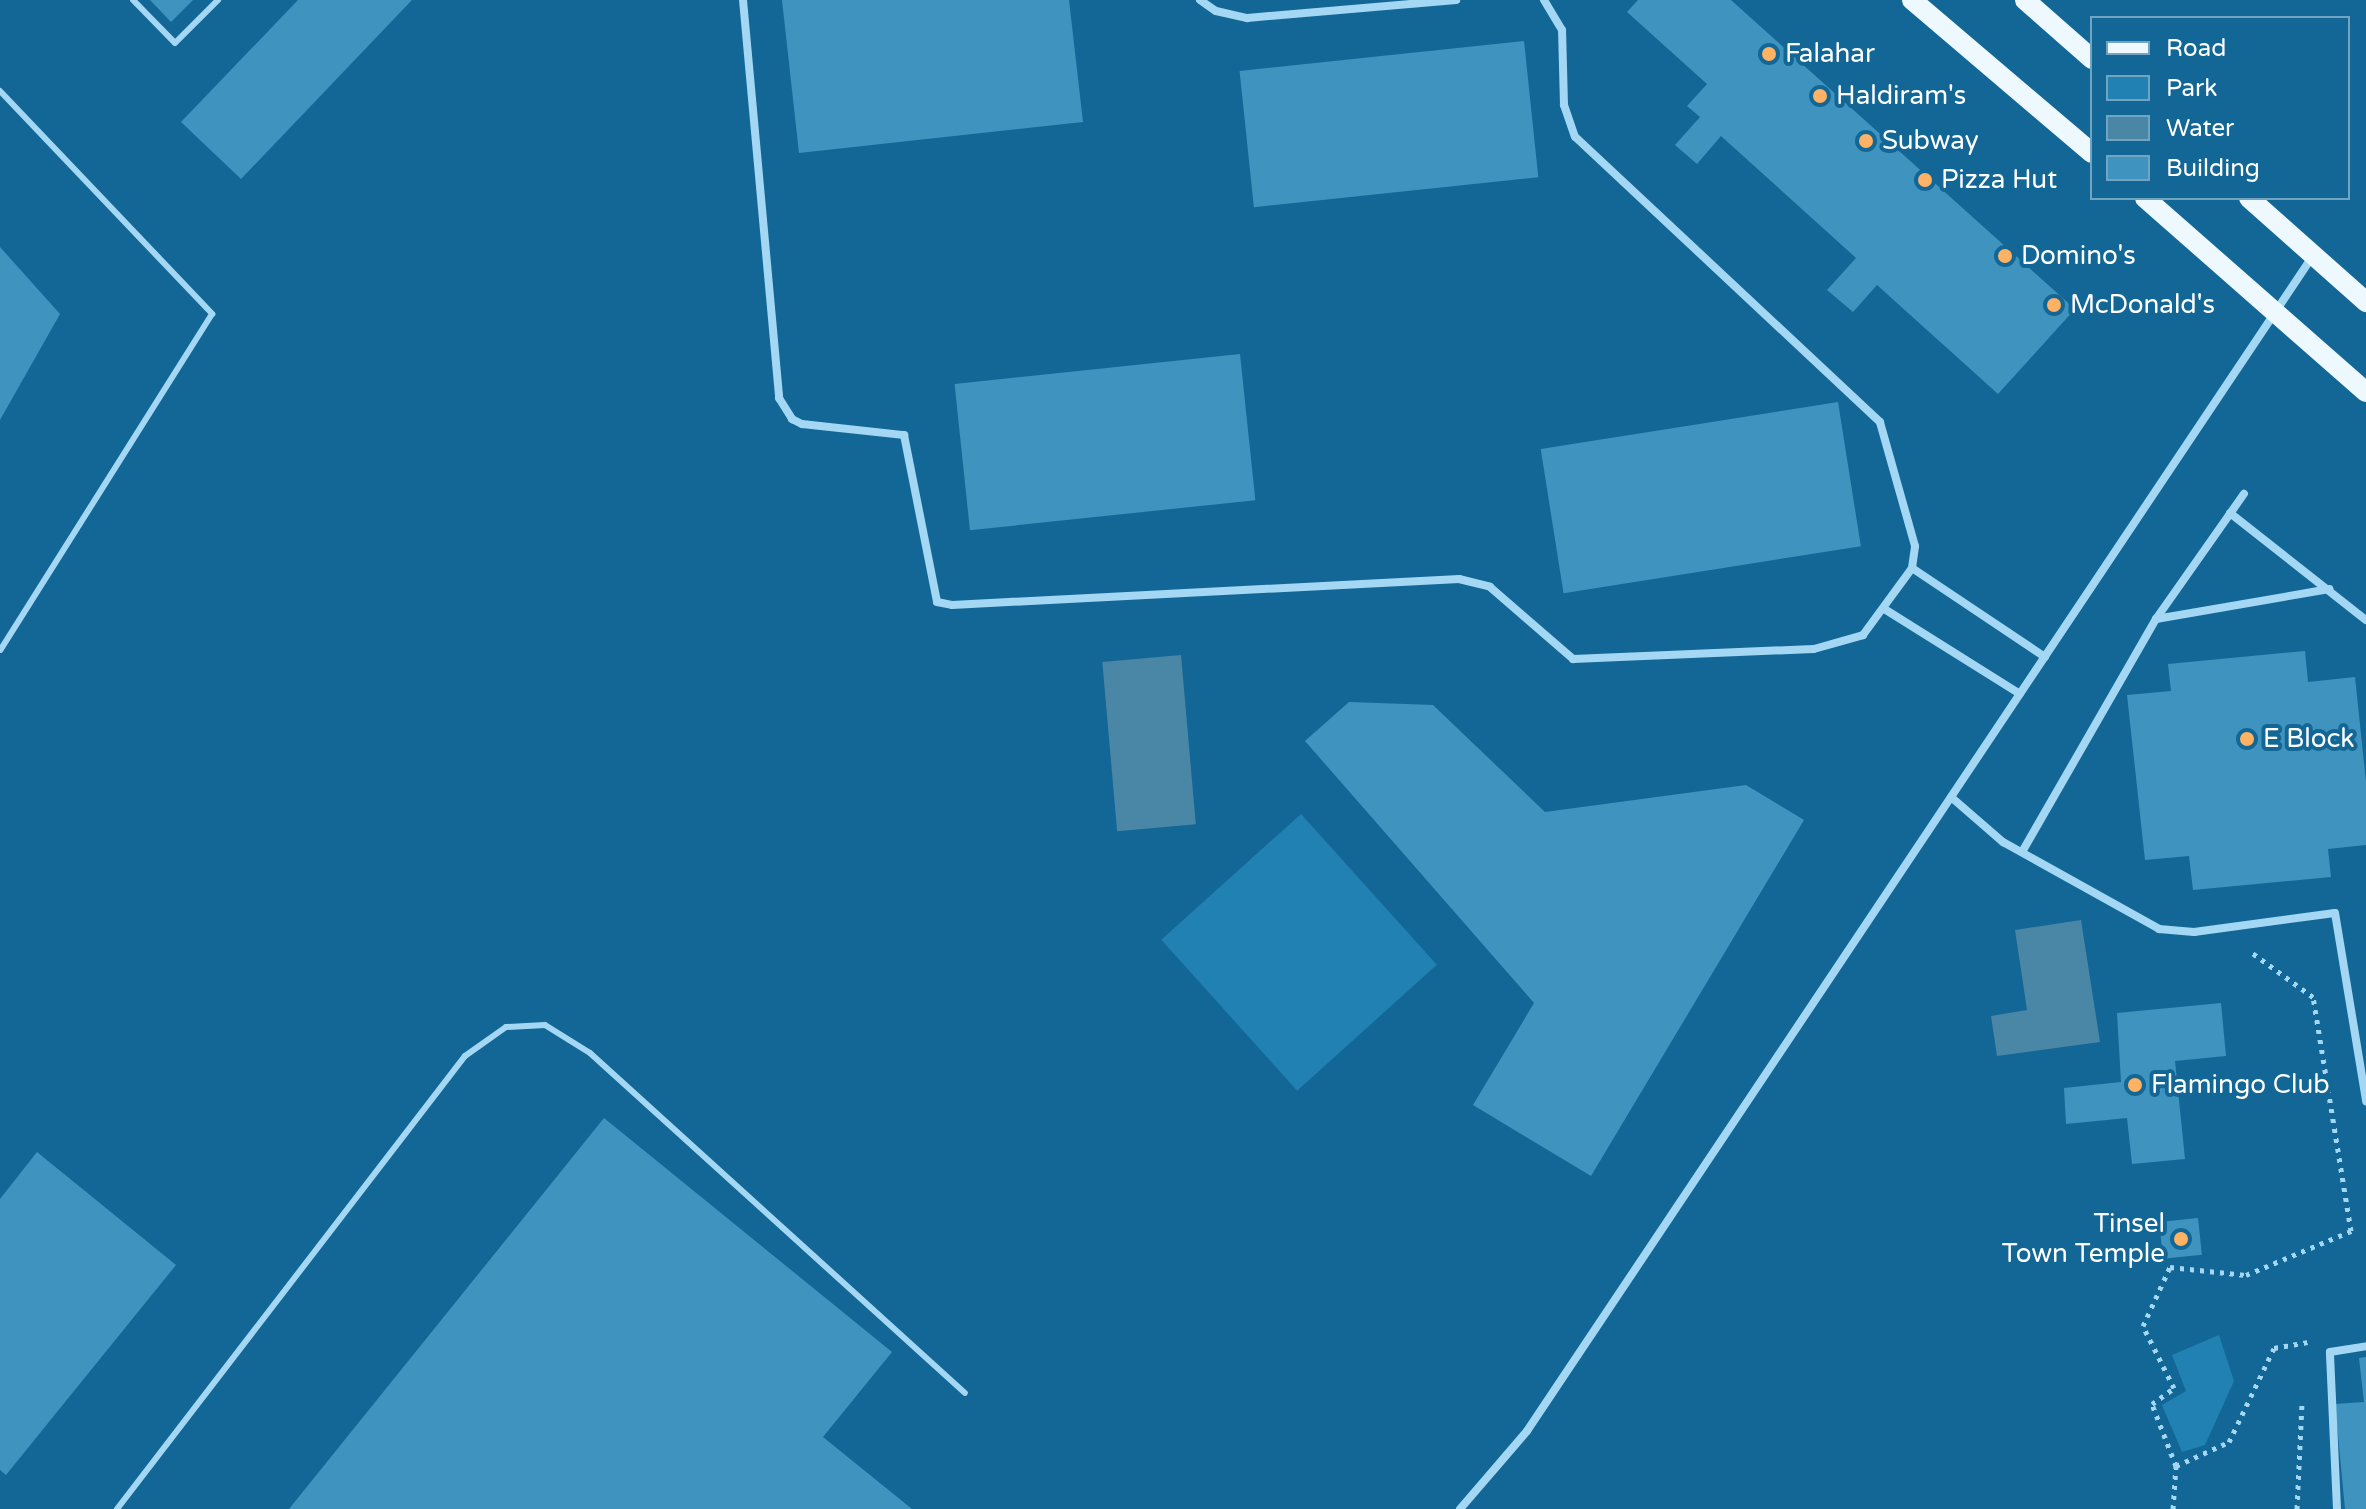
<!DOCTYPE html>
<style>
body{margin:0}
#map{position:relative;width:2366px;height:1509px;overflow:hidden;background:#136796;font-family:"Varela Round",sans-serif}
div>[style]{position:absolute}
[style*='--x']{left:calc(var(--x)*1px);top:calc(var(--y)*1px);width:calc(var(--w)*1px);rotate:calc(var(--a)*1deg)}
.green>*{inset:0;background:#2181b3;transform-origin:0 0}
.water>*{inset:0;background:#4a86a6;transform-origin:0 0}
.building>*{inset:0;background:#3f93bf;transform-origin:0 0}
.path>*{height:5px;margin-top:-2.5px;transform-origin:0;background:repeating-linear-gradient(90deg,#a3d7f3 0 4px,transparent 0 10px)}
.service>*{height:6px;margin:-3px;padding:0 3px;transform-origin:3px;border-radius:3px;background:#a3d7f3}
.minor>*{height:8px;margin:-4px;padding:0 4px;transform-origin:4px;border-radius:4px;background:#a3d7f3}
.primary>*{height:20px;margin:-10px;padding:0 10px;transform-origin:10px;border-radius:10px;background:#eef8ff}
.dots>*{width:22px;height:22px;translate:-50% -50%;box-sizing:border-box;border:4px solid #136796;border-radius:50%}
span{translate:-50% -50%;white-space:nowrap;text-align:center;line-height:1.15;-webkit-text-stroke:8px #136796;paint-order:stroke}
.poi-label{font-size:26px;color:#fff}
.left{translate:0 -50%;text-align:left}
.right{translate:-100% -50%;text-align:right}
.legend{position:absolute;left:2090px;top:16px;width:260px;height:184px;box-sizing:border-box;background:#136796;border:2px solid #71a4c0;margin:0;padding:10px 14px;list-style:none;font-size:24px;color:#fff}
.legend li{display:flex;align-items:center;gap:16px;height:40px}
.legend b{width:40px;border:2px solid #71a4c0}
</style>
<div id="map">
<div class="green">
<div style="left:1301px;top:814px;width:203px;height:188px;rotate:48deg"></div>
<div style="clip-path:polygon(2219px 1335px,2234px 1381px,2205px 1445px,2182px 1452px,2162px 1405px,2186px 1391px,2172px 1355px)"></div>
</div>
<div class="water">
<div style="left:1181px;top:655px;width:170px;height:79px;rotate:85deg"></div>
<div style="clip-path:polygon(2081px 920px,2100px 1042px,1997px 1056px,1991px 1016px,2027px 1010px,2015px 930px)"></div>
</div>
<div class="building">
<div style="clip-path:polygon(150px 0,193px 0,171px 22px)"></div>
<div style="clip-path:polygon(298px 0,412px 0,241px 179px,181px 122px)"></div>
<div style="clip-path:polygon(782px 0,1069px 0,1083px 122px,799px 153px)"></div>
<div style="clip-path:polygon(1638px 0,1731px 0,2075px 309px,1998px 394px,1877px 285px,1853px 312px,1827px 290px,1856px 258px,1721px 136px,1697px 164px,1675px 145px,1700px 117px,1687px 106px,1707px 84px,1627px 12px)"></div>
<div style="left:1524px;top:41px;width:137px;height:286px;rotate:84deg"></div>
<div style="clip-path:polygon(0 247px,60px 314px,0 420px)"></div>
<div style="left:1240px;top:354px;width:147px;height:287px;rotate:84deg"></div>
<div style="left:1838px;top:402px;width:146px;height:301px;rotate:81deg"></div>
<div style="clip-path:polygon(2305px 651px,2308px 682px,2355px 677px,2366px 782px,2366px 845px,2328px 849px,2331px 877px,2193px 890px,2189px 856px,2145px 860px,2127px 695px,2171px 691px,2168px 664px)"></div>
<div style="clip-path:polygon(1349px 702px,1433px 705px,1545px 812px,1746px 785px,1804px 820px,1591px 1176px,1473px 1105px,1534px 1003px,1305px 741px)"></div>
<div style="clip-path:polygon(2221px 1003px,2226px 1056px,2175px 1061px,2185px 1159px,2132px 1164px,2127px 1118px,2066px 1124px,2064px 1088px,2121px 1082px,2117px 1013px)"></div>
<div style="clip-path:polygon(604px 1118px,892px 1352px,823px 1437px,912px 1509px,289px 1509px)"></div>
<div style="clip-path:polygon(37px 1152px,176px 1265px,6px 1475px,0 1470px,0 1199px)"></div>
<div style="left:2198px;top:1218px;width:37px;height:39px;rotate:84deg"></div>
<div style="clip-path:polygon(2366px 1357px,2366px 1509px,2345px 1509px,2335px 1404px,2364px 1402px,2359px 1358px)"></div>
</div>
<div class="path">
<div style="--x:2176;--y:1466;--w:66;--a:-111.2"></div>
<div style="--x:2152;--y:1404;--w:27;--a:-36"></div>
<div style="--x:2174;--y:1388;--w:69;--a:-116.6"></div>
<div style="--x:2143;--y:1326;--w:65;--a:-65.4"></div>
<div style="--x:2170;--y:1267;--w:76;--a:6"></div>
<div style="--x:2246;--y:1275;--w:114;--a:-22.7"></div>
<div style="--x:2351;--y:1231;--w:237;--a:-99.2"></div>
<div style="--x:2313;--y:997;--w:77;--a:-144"></div>
<div style="--x:2173;--y:1509;--w:43;--a:-86"></div>
<div style="--x:2176;--y:1466;--w:58;--a:-24.4"></div>
<div style="--x:2229;--y:1442;--w:104;--a:-64.4"></div>
<div style="--x:2274;--y:1348;--w:34;--a:-10"></div>
<div style="--x:2297;--y:1509;--w:108;--a:-87.3"></div>
</div>
<div class="service">
<div style="--x:133;--y:0;--w:60;--a:45.7"></div>
<div style="--x:175;--y:43;--w:61;--a:-45"></div>
<div style="--x:0;--y:91;--w:308;--a:46.4"></div>
<div style="--x:212;--y:314;--w:397;--a:122.2"></div>
<div style="--x:117;--y:1509;--w:571;--a:-52.47"></div>
<div style="--x:465;--y:1056;--w:50;--a:-35.3"></div>
<div style="--x:506;--y:1027;--w:39;--a:-3"></div>
<div style="--x:545;--y:1025;--w:53;--a:31.9"></div>
<div style="--x:590;--y:1053;--w:506;--a:42.2"></div>
</div>
<div class="minor">
<div style="--x:743;--y:0;--w:400;--a:84.8"></div>
<div style="--x:779;--y:398;--w:25;--a:58"></div>
<div style="--x:792;--y:419;--w:11;--a:27"></div>
<div style="--x:802;--y:424;--w:103;--a:6.2"></div>
<div style="--x:904;--y:435;--w:170;--a:78.8"></div>
<div style="--x:937;--y:602;--w:15;--a:11"></div>
<div style="--x:952;--y:605;--w:508;--a:-2.94"></div>
<div style="--x:1459;--y:579;--w:32;--a:14"></div>
<div style="--x:1490;--y:587;--w:110;--a:40.9"></div>
<div style="--x:1573;--y:659;--w:241;--a:-2.4"></div>
<div style="--x:1814;--y:649;--w:51;--a:-15.9"></div>
<div style="--x:1863;--y:635;--w:83;--a:-53.8"></div>
<div style="--x:1912;--y:568;--w:22;--a:-82"></div>
<div style="--x:1915;--y:546;--w:129;--a:-105.8"></div>
<div style="--x:1880;--y:422;--w:417;--a:-136.9"></div>
<div style="--x:1575;--y:137;--w:34;--a:-109"></div>
<div style="--x:1564;--y:105;--w:75;--a:-91.5"></div>
<div style="--x:1562;--y:30;--w:35;--a:-121"></div>
<div style="--x:1200;--y:0;--w:19;--a:35"></div>
<div style="--x:1216;--y:11;--w:32;--a:13"></div>
<div style="--x:1247;--y:18;--w:210;--a:-4.9"></div>
<div style="--x:2230;--y:513;--w:173;--a:38.2"></div>
<div style="--x:1912;--y:568;--w:160;--a:33.8"></div>
<div style="--x:1886;--y:610;--w:158;--a:32.1"></div>
<div style="--x:2156;--y:619;--w:153;--a:-54.9"></div>
<div style="--x:1951;--y:797;--w:69;--a:40.9"></div>
<div style="--x:2003;--y:842;--w:179;--a:29.1"></div>
<div style="--x:2159;--y:929;--w:35;--a:5"></div>
<div style="--x:2194;--y:932;--w:142;--a:-7.7"></div>
<div style="--x:2335;--y:913;--w:191;--a:80.6"></div>
<div style="--x:2022;--y:852;--w:269;--a:-60.1"></div>
<div style="--x:2156;--y:619;--w:176;--a:-9.8"></div>
<div style="--x:1460;--y:1509;--w:103;--a:-49.3"></div>
<div style="--x:1527;--y:1431;--w:1412;--a:-56.23"></div>
<div style="--x:2337;--y:1509;--w:157;--a:-92.6"></div>
<div style="--x:2330;--y:1352;--w:36;--a:-9"></div>
</div>
<div class="primary">
<div style="--x:1912;--y:0;--w:236;--a:40.4"></div>
<div style="--x:2025;--y:0;--w:89;--a:41.4"></div>
<div style="--x:2145;--y:198;--w:294;--a:41.3"></div>
<div style="--x:2249;--y:198;--w:157;--a:41.6"></div>
</div>
<div class="dots">
<div style="left:1769px;top:54px;background:#ffb264"></div>
<div style="left:1820px;top:96px;background:#ffb264"></div>
<div style="left:1866px;top:141px;background:#ffb264"></div>
<div style="left:1925px;top:180px;background:#ffb264"></div>
<div style="left:2005px;top:256px;background:#ffb264"></div>
<div style="left:2054px;top:305px;background:#ffb264"></div>
<div style="left:2247px;top:739px;background:#ffb264"></div>
<div style="left:2135px;top:1085px;background:#ffb264"></div>
<div style="left:2181px;top:1239px;background:#ffb264"></div>
</div>
<div class="poi-label">
<span class="left" style="left:1785px;top:54px">Falahar</span>
<span class="left" style="left:1836px;top:96px">Haldiram's</span>
<span class="left" style="left:1882px;top:141px">Subway</span>
<span class="left" style="left:1941px;top:180px">Pizza Hut</span>
<span class="left" style="left:2021px;top:256px">Domino's</span>
<span class="left" style="left:2070px;top:305px">McDonald's</span>
<span class="left" style="left:2263px;top:739px">E Block</span>
<span class="left" style="left:2151px;top:1085px">Flamingo Club</span>
<span class="right" style="left:2165px;top:1239px">Tinsel<br>Town Temple</span>
</div>
<ul class="legend">
<li><b style="height:10px;background:#eef8ff"></b>Road</li>
<li><b style="height:22px;background:#2181b3"></b>Park</li>
<li><b style="height:22px;background:#4a86a6"></b>Water</li>
<li><b style="height:22px;background:#3f93bf"></b>Building</li>
</ul>
</div>
